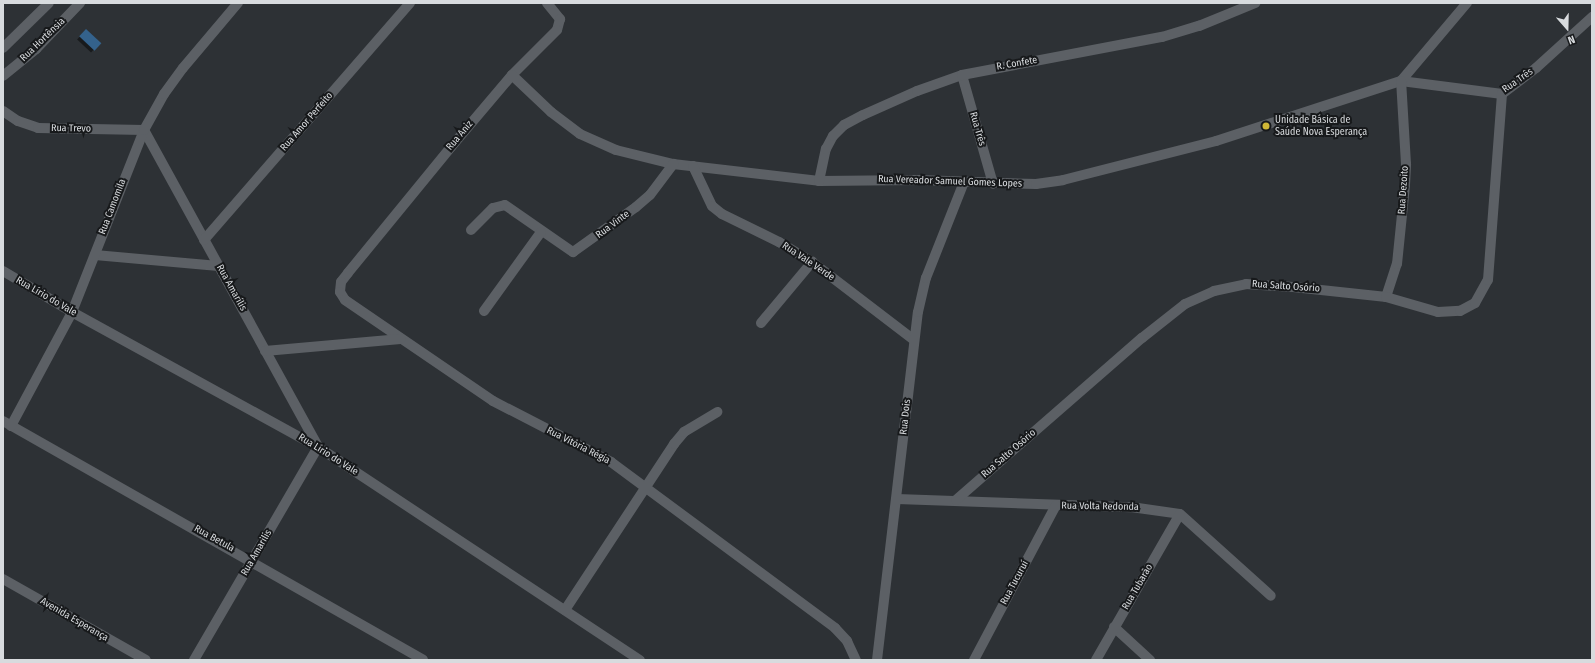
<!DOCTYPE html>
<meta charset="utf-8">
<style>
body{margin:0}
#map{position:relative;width:1595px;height:663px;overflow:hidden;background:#2d3135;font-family:"Fira Sans Condensed",sans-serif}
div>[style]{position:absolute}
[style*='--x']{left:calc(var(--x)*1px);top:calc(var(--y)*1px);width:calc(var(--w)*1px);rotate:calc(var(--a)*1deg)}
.shadow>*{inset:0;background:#0007;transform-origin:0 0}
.building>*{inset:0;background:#34628c;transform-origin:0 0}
.minor>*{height:10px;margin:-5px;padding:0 5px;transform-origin:5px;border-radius:5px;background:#5c6065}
.dots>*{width:11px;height:11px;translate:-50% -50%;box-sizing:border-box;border:2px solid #17191b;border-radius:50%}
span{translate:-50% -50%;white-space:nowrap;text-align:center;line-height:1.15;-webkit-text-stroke:4px #17191b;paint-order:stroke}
.street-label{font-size:10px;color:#d8dbde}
.poi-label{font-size:10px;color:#d8dbde}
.left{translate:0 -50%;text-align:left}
.frame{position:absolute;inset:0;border:4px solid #d8dbde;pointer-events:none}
.north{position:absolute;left:1547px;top:8px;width:40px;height:40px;-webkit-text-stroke:3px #17191b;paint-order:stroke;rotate:160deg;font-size:11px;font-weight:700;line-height:16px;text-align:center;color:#d8dbde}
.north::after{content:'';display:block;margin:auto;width:14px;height:18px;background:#d8dbde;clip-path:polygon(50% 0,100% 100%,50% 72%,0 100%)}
</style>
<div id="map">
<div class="shadow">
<div style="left:86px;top:30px;width:19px;height:13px;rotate:43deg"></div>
</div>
<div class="building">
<div style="left:86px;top:29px;width:21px;height:10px;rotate:43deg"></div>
</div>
<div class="minor">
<div style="--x:547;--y:3;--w:21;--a:51"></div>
<div style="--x:560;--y:19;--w:11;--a:105"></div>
<div style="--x:557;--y:30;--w:64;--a:135"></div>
<div style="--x:512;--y:75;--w:94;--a:130.3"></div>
<div style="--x:451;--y:147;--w:163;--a:129.3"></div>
<div style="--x:348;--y:273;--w:11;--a:128"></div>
<div style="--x:341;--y:282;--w:10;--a:96"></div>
<div style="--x:340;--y:292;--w:9;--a:58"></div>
<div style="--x:345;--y:300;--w:179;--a:34.3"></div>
<div style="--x:493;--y:401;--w:133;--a:27.3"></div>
<div style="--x:611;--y:462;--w:279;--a:36.5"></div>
<div style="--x:835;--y:628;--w:18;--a:47"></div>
<div style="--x:847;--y:641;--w:21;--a:65"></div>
<div style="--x:3;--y:48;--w:64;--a:-44.4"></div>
<div style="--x:512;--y:75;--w:54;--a:43.5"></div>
<div style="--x:551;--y:112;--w:36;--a:37"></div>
<div style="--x:580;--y:134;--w:39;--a:24"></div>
<div style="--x:616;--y:150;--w:59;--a:13.8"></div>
<div style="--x:673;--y:164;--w:147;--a:6.6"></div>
<div style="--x:819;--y:181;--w:100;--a:-0.6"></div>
<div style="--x:919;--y:180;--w:117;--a:2"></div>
<div style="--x:1036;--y:184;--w:27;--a:-8"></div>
<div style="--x:1063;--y:180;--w:158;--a:-14.3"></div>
<div style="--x:1216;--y:141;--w:194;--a:-18"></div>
<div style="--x:1401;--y:81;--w:102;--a:7.3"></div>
<div style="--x:1502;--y:94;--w:43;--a:-37.4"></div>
<div style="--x:1536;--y:68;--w:76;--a:-42.3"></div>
<div style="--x:962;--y:75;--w:113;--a:74.1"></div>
<div style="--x:3;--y:76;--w:43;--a:-39.3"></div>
<div style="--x:36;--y:49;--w:64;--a:-46.3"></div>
<div style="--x:1401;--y:81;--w:102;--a:-49.8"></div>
<div style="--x:3;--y:111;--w:18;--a:34"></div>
<div style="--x:18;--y:121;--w:21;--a:19"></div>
<div style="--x:38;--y:128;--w:106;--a:1.1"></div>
<div style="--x:144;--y:130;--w:362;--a:61.2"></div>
<div style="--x:693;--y:166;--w:44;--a:64.6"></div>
<div style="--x:712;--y:206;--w:13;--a:39"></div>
<div style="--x:722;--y:214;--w:64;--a:26.2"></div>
<div style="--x:779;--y:242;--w:39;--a:31"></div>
<div style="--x:812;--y:262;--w:128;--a:37.4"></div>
<div style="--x:819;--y:181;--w:33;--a:-78"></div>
<div style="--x:826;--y:149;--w:15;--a:-62"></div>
<div style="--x:833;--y:136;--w:16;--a:-45"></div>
<div style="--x:844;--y:125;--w:21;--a:-28"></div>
<div style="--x:863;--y:115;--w:59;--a:-24"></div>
<div style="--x:917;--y:91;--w:48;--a:-19.6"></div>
<div style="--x:962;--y:75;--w:204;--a:-10.8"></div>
<div style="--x:1162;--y:37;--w:39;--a:-17"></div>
<div style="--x:1199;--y:26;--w:61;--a:-22.3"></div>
<div style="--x:471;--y:230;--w:31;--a:-45"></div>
<div style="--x:493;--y:208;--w:12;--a:-14"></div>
<div style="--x:505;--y:205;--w:83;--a:34.7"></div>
<div style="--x:573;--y:252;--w:77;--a:-35.5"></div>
<div style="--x:636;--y:207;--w:18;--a:-41"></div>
<div style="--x:650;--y:195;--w:39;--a:-53"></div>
<div style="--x:204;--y:240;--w:314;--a:-49"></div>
<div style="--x:95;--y:255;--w:124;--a:5.1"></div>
<div style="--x:3;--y:271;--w:80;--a:30.7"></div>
<div style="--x:72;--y:312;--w:281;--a:28.8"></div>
<div style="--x:318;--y:447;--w:386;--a:33.5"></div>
<div style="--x:1386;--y:297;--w:35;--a:-72"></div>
<div style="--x:1397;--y:264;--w:79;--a:-84.2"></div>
<div style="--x:1405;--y:185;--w:21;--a:-87"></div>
<div style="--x:1406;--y:164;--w:83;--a:-93.4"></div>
<div style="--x:484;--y:311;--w:97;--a:-54.2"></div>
<div style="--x:761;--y:323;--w:80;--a:-50.1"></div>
<div style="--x:265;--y:351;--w:136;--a:-5.1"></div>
<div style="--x:3;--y:421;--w:483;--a:29.6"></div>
<div style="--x:11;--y:426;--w:129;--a:-61.8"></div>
<div style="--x:72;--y:312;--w:196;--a:-68.4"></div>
<div style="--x:144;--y:130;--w:41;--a:-60.9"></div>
<div style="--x:164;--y:94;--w:32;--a:-54"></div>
<div style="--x:183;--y:68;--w:85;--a:-49.8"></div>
<div style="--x:897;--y:499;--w:234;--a:2"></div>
<div style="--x:1131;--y:507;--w:49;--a:8.1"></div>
<div style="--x:1180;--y:514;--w:122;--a:42"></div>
<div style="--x:956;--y:500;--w:247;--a:-41.1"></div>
<div style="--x:1142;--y:338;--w:55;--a:-38.3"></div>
<div style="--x:1185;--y:304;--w:32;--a:-24"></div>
<div style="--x:1214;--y:291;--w:33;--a:-12"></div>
<div style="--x:1246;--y:284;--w:47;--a:3.7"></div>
<div style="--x:1293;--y:287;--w:94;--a:6.1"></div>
<div style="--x:1386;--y:297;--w:54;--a:16.1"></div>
<div style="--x:1438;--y:312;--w:22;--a:-3"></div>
<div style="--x:1460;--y:311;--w:17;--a:-28"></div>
<div style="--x:1475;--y:303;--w:26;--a:-61"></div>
<div style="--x:1488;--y:280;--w:187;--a:-85.7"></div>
<div style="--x:3;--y:579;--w:164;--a:29.5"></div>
<div style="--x:565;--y:610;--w:199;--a:-56.7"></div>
<div style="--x:674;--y:444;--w:16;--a:-50"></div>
<div style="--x:684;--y:432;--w:39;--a:-31"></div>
<div style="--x:1114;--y:627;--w:49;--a:42.5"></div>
<div style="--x:194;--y:660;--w:246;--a:-59.8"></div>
<div style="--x:877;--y:660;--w:350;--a:-83.3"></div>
<div style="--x:918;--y:312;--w:35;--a:-77"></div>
<div style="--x:926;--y:278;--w:103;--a:-68.4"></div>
<div style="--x:974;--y:660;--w:175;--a:-62.1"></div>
<div style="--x:1096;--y:660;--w:168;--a:-60.1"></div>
</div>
<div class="dots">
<div style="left:1266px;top:126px;background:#d0b736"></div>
</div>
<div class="street-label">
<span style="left:43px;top:40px;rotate:-44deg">Rua Hortênsia</span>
<span style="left:1017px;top:64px;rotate:-10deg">R. Confete</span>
<span style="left:1518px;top:81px;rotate:-35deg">Rua Três</span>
<span style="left:307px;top:122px;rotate:-49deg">Rua Amor Perfeito</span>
<span style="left:71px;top:129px;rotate:1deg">Rua Trevo</span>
<span style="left:977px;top:129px;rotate:74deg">Rua Três</span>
<span style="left:460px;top:136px;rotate:-50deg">Rua Aniz</span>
<span style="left:950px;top:182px;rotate:2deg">Rua Vereador Samuel Gomes Lopes</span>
<span style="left:1404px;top:190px;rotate:-86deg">Rua Dezoito</span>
<span style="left:113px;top:207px;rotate:-69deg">Rua Camomila</span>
<span style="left:613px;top:225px;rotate:-37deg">Rua Vinte</span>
<span style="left:808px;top:262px;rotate:34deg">Rua Vale Verde</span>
<span style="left:1286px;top:287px;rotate:4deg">Rua Salto Osório</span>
<span style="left:231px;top:288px;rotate:61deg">Rua Amarílis</span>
<span style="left:46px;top:297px;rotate:30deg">Rua Lírio do Vale</span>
<span style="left:906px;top:417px;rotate:-84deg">Rua Dois</span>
<span style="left:578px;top:446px;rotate:27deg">Rua Vitória Régia</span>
<span style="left:1009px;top:454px;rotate:-41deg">Rua Salto Osório</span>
<span style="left:328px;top:455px;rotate:32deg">Rua Lírio do Vale</span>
<span style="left:1100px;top:507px;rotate:1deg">Rua Volta Redonda</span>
<span style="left:214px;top:539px;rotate:29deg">Rua Betula</span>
<span style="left:257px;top:553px;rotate:-60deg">Rua Amarilis</span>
<span style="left:1015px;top:583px;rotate:-62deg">Rua Tucuruí</span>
<span style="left:1138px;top:587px;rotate:-60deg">Rua Tubarão</span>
<span style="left:74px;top:620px;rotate:30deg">Avenida Esperança</span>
</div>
<div class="poi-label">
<span class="left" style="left:1275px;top:126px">Unidade Básica de<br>Saúde Nova Esperança</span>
</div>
<div class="frame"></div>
<div class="north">N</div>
</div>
